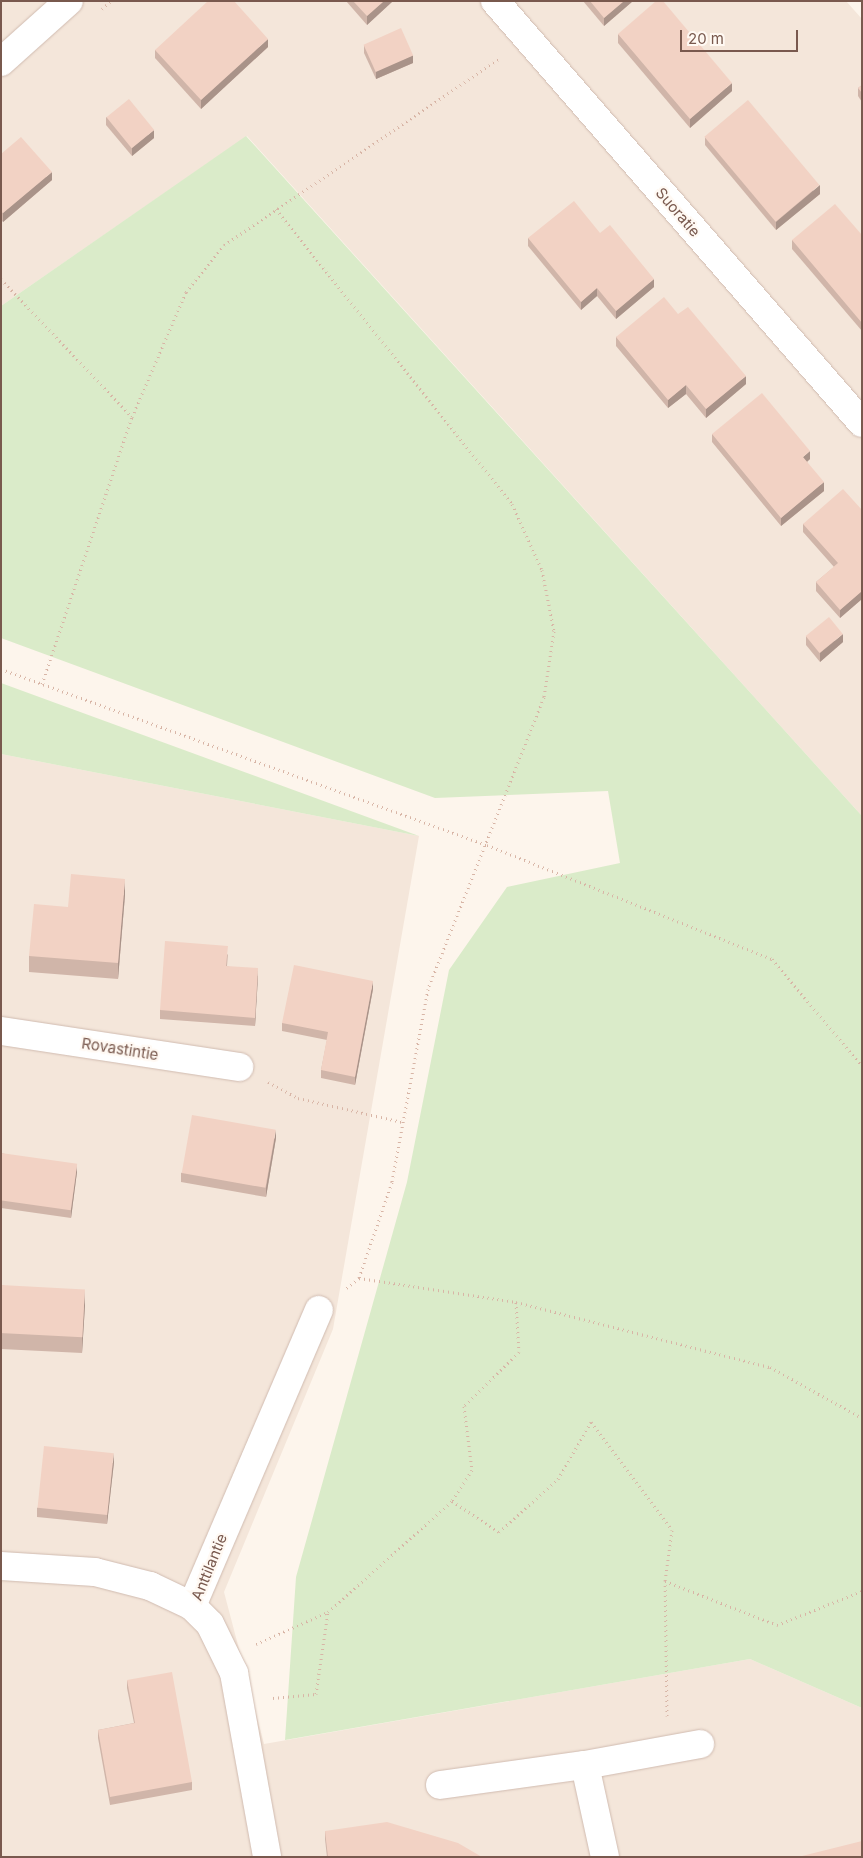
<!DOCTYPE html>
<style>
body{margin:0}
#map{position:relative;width:863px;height:1858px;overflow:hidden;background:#fdf5ec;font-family:Inter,sans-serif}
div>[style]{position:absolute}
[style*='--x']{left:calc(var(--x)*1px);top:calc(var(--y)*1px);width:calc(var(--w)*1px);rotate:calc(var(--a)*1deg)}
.residential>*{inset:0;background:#f4e6da}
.green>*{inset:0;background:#daebc9}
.path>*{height:3px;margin-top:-1.5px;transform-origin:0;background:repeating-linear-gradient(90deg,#d8b5a6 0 1px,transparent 0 5px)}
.roads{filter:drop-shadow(0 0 1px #d0bbb0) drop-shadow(0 0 1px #d0bbb0)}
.minor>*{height:28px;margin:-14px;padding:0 14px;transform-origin:14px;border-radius:14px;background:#fff}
.wall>*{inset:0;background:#d0b5a9}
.shaded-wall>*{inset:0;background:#a99389}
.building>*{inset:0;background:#f2d2c4;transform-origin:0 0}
span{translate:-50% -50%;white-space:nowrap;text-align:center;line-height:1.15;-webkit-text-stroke:4.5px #fff9f3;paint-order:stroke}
.street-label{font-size:15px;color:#79594e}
.frame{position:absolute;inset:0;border:2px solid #79594e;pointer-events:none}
.scale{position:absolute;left:680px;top:30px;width:118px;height:22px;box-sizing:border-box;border:2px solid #79594e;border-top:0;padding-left:6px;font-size:15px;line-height:18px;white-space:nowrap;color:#79594e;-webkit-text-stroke:4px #fff9f3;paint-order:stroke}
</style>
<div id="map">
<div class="residential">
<div style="clip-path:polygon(1px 1px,846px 1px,862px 19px,862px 816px,247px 136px,1px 306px)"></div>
<div style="clip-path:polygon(1px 754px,419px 836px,333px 1329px,224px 1592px,264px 1744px,750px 1659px,862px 1708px,862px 1857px,1px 1857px)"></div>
</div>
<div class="green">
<div style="clip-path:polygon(246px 136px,862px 816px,862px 1708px,750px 1659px,285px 1740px,296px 1577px,407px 1182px,449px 970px,507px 887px,620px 863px,608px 791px,435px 798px,1px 638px,1px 306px)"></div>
<div style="clip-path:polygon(1px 683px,419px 836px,1px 754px)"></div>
</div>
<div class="path">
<div style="--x:102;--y:9;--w:12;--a:-42"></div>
<div style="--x:276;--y:209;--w:378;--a:51.3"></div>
<div style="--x:512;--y:504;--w:72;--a:65.6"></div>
<div style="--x:542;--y:570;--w:62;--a:78.9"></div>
<div style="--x:554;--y:631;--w:67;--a:98.6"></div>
<div style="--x:544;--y:697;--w:314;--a:111.7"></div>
<div style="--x:428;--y:989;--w:196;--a:100.6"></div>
<div style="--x:392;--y:1182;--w:102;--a:109"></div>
<div style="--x:359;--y:1278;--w:18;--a:142"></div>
<div style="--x:1;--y:279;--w:190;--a:46.5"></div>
<div style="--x:1;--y:669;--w:517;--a:19.91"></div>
<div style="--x:487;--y:845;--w:307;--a:21.8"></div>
<div style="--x:772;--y:959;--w:140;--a:49.9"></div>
<div style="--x:42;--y:684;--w:282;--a:-71.4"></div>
<div style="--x:132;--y:417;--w:136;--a:-66.6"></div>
<div style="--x:186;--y:292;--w:60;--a:-51"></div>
<div style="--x:224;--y:245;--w:333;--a:-34.1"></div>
<div style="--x:268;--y:1082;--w:34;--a:28"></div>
<div style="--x:298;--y:1098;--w:107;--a:13"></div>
<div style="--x:359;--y:1278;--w:159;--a:8.7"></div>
<div style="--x:516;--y:1302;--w:50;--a:86.6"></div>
<div style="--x:519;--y:1352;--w:77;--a:135.5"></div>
<div style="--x:464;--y:1406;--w:64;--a:82.9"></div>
<div style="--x:472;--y:1470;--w:37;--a:123"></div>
<div style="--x:516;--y:1302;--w:262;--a:14.4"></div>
<div style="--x:770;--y:1367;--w:105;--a:29"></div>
<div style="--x:256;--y:1644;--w:79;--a:-24"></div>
<div style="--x:328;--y:1612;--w:166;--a:-41.8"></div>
<div style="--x:452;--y:1501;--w:56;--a:33.4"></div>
<div style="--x:499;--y:1532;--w:79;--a:-41.9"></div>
<div style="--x:558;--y:1479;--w:66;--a:-59.9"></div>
<div style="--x:591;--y:1422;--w:135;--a:53.1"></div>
<div style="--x:672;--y:1530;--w:51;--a:97.8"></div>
<div style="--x:273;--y:1698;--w:43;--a:-5.3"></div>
<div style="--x:316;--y:1694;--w:83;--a:-81.7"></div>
<div style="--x:667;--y:1716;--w:135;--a:-90.8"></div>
<div style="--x:665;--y:1581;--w:120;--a:21.4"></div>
<div style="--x:777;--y:1625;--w:92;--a:-21.8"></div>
</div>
<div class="roads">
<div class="minor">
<div style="--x:495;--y:1;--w:559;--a:48.99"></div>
<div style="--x:1;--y:62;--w:91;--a:-41.9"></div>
<div style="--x:1;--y:1031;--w:241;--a:8.6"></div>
<div style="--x:1;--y:1566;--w:94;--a:3.7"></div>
<div style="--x:95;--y:1572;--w:57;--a:14.3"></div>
<div style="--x:150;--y:1586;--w:47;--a:25.5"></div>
<div style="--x:192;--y:1606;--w:25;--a:45"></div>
<div style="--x:210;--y:1624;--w:55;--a:63.9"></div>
<div style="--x:234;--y:1673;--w:187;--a:79.8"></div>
<div style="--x:192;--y:1606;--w:322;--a:-66.8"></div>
<div style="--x:440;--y:1785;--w:146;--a:-7.9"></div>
<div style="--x:605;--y:1857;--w:94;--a:-102.3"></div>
<div style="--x:585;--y:1765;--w:117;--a:-10.3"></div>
</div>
</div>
<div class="wall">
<div style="clip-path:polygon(346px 1px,393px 1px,367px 25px)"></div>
<div style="clip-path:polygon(583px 1px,633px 1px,604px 26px)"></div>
<div style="clip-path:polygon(618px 34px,732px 91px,690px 128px,618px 43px)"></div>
<div style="clip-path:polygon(364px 45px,413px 63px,376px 79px,364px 53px)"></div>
<div style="clip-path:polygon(268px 47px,201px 109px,155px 58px,155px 50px)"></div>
<div style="clip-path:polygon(862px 85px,862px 102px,858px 96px,858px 88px)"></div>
<div style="clip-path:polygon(106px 117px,154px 138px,132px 156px,106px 125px)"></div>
<div style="clip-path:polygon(705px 137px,820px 194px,776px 230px,705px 145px)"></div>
<div style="clip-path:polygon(1px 154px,52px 180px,3px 222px,1px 220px)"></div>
<div style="clip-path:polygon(600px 233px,654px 287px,616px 319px,597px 296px,581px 310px,528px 246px,528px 238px)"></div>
<div style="clip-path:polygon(862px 235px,862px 331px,792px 249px,792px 240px)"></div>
<div style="clip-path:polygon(678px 314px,746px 384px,706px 418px,686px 394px,668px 408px,616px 346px,616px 337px)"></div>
<div style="clip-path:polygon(712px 434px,810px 459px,807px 462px,824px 491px,781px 526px,712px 442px)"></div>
<div style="clip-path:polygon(862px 510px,862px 599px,840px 618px,816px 591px,816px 582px,834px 567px,803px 532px,803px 524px)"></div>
<div style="clip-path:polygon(806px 636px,843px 642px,820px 662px,806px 645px)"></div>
<div style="clip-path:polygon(125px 895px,118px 979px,29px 972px,29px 956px,68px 907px)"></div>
<div style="clip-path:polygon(228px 954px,227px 966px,258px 976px,255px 1026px,160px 1019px,160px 1010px)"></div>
<div style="clip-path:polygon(373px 989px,355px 1085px,321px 1078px,321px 1070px,327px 1040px,282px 1031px,282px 1023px)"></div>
<div style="clip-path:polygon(276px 1138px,266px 1197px,181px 1182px,181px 1173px)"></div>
<div style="clip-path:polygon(1px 1153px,77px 1172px,71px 1218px,1px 1208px)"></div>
<div style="clip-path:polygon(1px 1285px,85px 1305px,82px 1353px,1px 1349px)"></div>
<div style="clip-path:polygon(114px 1462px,107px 1524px,37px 1517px,37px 1508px)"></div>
<div style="clip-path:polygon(127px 1680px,192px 1782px,192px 1790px,110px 1805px,98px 1738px,98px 1730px,134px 1723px,127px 1688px)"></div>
<div style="clip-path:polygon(325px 1831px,482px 1857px,327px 1857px,325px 1839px)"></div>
</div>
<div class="shaded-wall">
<div style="clip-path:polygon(384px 1px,393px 1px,367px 25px,367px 16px)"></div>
<div style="clip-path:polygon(624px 1px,633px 1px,604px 26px,604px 18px)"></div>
<div style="clip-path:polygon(268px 39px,268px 47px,201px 109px,201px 100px)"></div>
<div style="clip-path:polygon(413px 55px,413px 63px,376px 79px,376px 71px)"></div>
<div style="clip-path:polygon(732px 83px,732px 91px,690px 128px,690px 119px)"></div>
<div style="clip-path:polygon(154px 130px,154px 138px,132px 156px,132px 148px)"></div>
<div style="clip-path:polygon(52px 172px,52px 180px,3px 222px,3px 213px)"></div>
<div style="clip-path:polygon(820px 185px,820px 194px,776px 230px,776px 222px)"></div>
<div style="clip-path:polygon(654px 279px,654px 287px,616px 319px,616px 311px)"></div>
<div style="clip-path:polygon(597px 288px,597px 296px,581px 310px,581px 302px)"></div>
<div style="clip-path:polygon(746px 376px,746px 384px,706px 418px,706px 409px)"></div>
<div style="clip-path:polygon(686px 385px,686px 394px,668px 408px,668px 400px)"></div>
<div style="clip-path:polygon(810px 451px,810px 459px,803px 465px,803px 457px)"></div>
<div style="clip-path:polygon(824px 482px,824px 491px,781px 526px,781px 518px)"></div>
<div style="clip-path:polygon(862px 591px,862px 599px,840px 618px,840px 610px)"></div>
<div style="clip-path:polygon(843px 634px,843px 642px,820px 662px,820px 653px)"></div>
<div style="clip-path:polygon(125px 879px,125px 895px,118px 979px,118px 963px)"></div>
<div style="clip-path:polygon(258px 968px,258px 976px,255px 1026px,255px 1018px)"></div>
<div style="clip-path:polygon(373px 981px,373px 989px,355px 1085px,355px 1077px)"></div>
<div style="clip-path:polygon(276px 1130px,276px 1138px,266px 1197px,266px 1188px)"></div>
<div style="clip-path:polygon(77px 1164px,77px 1172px,71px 1218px,71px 1210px)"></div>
<div style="clip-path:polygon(85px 1289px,85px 1305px,82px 1353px,82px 1337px)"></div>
<div style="clip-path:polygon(114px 1453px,114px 1462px,107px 1524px,107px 1516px)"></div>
</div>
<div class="building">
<div style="clip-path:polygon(208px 1px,234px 1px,268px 39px,201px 100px,155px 50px)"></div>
<div style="clip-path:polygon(353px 1px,384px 1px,367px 16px)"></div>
<div style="clip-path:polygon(590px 1px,624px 1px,604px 18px)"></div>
<div style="clip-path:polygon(656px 1px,663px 1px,732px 83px,690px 119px,618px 34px)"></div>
<div style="left:401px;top:28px;width:30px;height:41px;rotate:66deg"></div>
<div style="clip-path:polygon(862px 85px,862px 93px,858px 88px)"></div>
<div style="left:129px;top:99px;width:40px;height:29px;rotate:51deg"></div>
<div style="left:748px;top:100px;width:111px;height:57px;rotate:50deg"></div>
<div style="clip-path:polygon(21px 137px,52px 172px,3px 213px,1px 212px,1px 154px)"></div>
<div style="clip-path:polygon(574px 201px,600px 233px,610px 225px,654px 279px,616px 311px,597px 288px,581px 302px,528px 238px)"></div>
<div style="clip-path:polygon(835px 204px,862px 235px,862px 323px,792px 240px)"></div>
<div style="clip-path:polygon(664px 297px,678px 314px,688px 307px,746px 376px,706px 409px,686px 385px,668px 400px,616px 337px)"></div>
<div style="clip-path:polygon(762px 393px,810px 451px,803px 457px,824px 482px,781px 518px,712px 434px)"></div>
<div style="clip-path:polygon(843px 489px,862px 510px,862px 591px,840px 610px,816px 582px,838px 563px,803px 524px)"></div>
<div style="left:829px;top:617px;width:22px;height:30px;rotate:51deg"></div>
<div style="clip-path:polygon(71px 874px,125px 879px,118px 963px,29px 956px,34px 904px,68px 907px)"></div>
<div style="clip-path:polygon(165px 941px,228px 946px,226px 966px,258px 968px,255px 1018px,160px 1010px)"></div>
<div style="clip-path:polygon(294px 965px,373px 981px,355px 1077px,321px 1070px,328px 1032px,282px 1023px)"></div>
<div style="left:192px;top:1115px;width:85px;height:59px;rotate:10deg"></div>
<div style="left:1px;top:1153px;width:77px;height:47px;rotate:8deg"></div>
<div style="left:1px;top:1285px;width:84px;height:48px;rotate:3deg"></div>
<div style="left:44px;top:1446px;width:70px;height:62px;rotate:6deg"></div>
<div style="clip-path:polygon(172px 1672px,192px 1782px,110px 1797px,98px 1730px,135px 1723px,127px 1680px)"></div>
<div style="clip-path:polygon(387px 1822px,458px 1843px,482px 1857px,328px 1857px,325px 1831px)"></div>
<div style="clip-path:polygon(862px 1841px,862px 1857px,798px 1857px)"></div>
</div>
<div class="street-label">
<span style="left:678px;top:212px;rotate:49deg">Suoratie</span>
<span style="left:120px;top:1049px;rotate:9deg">Rovastintie</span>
<span style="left:209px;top:1567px;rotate:-68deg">Anttilantie</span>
</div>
<div class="frame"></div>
<div class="scale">20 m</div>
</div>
